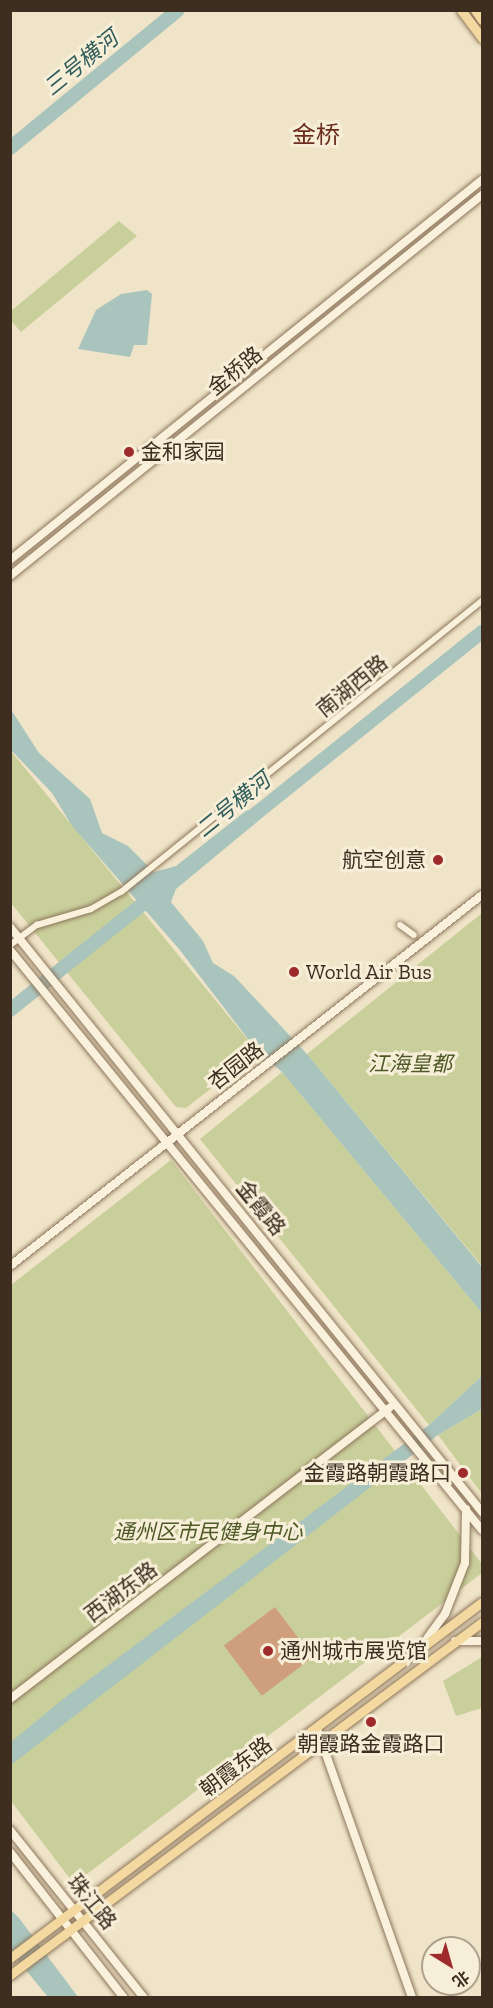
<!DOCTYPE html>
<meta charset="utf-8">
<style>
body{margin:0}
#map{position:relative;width:493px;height:2008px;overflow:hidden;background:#f0e4c8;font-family:"Zilla Slab","Noto Sans SC",serif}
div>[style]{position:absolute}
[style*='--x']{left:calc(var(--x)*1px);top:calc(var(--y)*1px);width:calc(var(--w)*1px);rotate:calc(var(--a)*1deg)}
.green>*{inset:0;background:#c9cf9b}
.water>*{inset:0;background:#a9c4bc}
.river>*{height:14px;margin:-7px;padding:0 7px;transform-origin:7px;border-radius:7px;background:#a9c4bc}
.building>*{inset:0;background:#cf9f7d;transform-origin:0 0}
.roads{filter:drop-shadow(0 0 2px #8d765c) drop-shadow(0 0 2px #8d765c)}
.street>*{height:6px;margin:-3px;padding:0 3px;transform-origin:3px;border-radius:3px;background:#faf1dc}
.secondary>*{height:8px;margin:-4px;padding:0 4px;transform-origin:4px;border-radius:4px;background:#faf1dc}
.primary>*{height:9px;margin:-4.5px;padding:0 4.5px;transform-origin:4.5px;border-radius:4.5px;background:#f3d9a0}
.dots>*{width:16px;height:16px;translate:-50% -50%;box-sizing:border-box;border:3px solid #f7eed8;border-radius:50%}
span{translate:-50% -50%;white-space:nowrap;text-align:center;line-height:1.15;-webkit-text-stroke:6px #f7eed8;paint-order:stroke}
.street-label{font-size:21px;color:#3d2e20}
.poi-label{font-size:21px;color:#3d2e20}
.left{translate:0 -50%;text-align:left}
.right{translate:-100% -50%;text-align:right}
.park-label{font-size:21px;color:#4d5a26;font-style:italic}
.water-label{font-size:22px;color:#2f5d5a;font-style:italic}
.quarter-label{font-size:24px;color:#6b2e1e}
.frame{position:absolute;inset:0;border:12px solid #3d2e20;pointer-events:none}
.north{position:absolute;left:421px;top:1936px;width:60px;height:60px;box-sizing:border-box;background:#f7eed8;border:2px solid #ada18e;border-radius:50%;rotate:143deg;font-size:16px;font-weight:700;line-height:24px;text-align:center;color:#3d2e20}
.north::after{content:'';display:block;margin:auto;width:21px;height:27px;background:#9e2a2b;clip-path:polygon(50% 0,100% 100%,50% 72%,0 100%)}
</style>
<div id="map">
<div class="green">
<div style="clip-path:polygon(119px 221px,137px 236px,21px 332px,11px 321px,11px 311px)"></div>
<div style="clip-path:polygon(10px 750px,258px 1052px,186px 1108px,176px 1107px,11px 903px)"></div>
<div style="clip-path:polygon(482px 913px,482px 1266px,307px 1054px)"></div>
<div style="clip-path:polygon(282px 1072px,482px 1313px,482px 1376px,429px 1425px,200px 1139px)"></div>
<div style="clip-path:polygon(171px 1160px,482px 1564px,482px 1573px,74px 1884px,11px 1801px,11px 1285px)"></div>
<div style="clip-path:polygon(482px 1409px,482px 1494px,438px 1435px)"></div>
<div style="clip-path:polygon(482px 1657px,482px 1708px,456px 1716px,443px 1681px)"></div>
</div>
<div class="water">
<div style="clip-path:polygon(147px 290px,152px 294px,147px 345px,134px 345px,130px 357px,78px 349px,96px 310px,121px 294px)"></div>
<div style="clip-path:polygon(10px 708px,39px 753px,90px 799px,102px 833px,128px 846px,154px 872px,176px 866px,247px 810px,257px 813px,258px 821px,176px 889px,171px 902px,203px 941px,213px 963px,234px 976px,307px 1054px,482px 1267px,482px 1313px,282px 1072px,258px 1052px,179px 949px,72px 826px,52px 793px,11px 750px)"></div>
<div style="clip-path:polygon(482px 1376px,482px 1409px,438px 1435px,11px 1765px,11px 1742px,63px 1699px,429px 1425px)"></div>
<div style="clip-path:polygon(10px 1909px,19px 1918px,78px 1997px,48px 1997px,11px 1952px)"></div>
</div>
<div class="river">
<div style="--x:10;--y:148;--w:217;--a:-39.4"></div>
<div style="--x:243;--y:824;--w:307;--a:-38.8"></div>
<div style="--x:10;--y:1010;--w:183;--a:-38.6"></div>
</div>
<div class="building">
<div style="left:275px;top:1607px;width:63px;height:64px;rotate:53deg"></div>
</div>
<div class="roads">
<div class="street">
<div style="--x:400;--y:925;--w:17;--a:36"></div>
<div style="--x:10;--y:945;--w:34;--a:-37"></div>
<div style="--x:37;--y:925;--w:56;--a:-16.5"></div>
<div style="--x:91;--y:909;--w:34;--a:-30"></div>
<div style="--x:121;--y:892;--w:464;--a:-38.9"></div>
</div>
<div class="secondary">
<div style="--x:10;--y:560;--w:606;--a:-38.84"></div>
<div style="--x:10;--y:576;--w:607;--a:-38.91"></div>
<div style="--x:10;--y:927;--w:752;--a:51.1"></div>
<div style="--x:10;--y:950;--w:748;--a:50.86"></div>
<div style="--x:10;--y:1266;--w:600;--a:-38.17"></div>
<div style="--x:455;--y:1641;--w:27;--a:0"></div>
<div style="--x:423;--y:1644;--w:37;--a:-54"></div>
<div style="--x:445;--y:1614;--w:55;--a:-68.6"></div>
<div style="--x:465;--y:1563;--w:54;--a:-88.9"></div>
<div style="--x:10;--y:1699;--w:479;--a:-37.5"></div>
<div style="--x:317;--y:1729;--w:285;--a:70.5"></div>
<div style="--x:10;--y:1830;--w:215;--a:51.4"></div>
<div style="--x:10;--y:1852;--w:185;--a:52"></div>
</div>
<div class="primary">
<div style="--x:461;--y:10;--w:35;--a:53"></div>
<div style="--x:475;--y:10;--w:12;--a:55"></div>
<div style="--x:10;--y:1958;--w:591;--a:-37.02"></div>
<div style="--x:10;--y:1975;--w:589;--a:-36.79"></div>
</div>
</div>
<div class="dots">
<div style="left:129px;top:452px;background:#9e2a2b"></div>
<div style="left:438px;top:860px;background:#9e2a2b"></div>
<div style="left:294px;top:972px;background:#9e2a2b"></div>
<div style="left:463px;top:1473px;background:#9e2a2b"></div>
<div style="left:268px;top:1651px;background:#9e2a2b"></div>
<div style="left:371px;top:1722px;background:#9e2a2b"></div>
</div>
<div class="street-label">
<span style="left:235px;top:371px;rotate:-39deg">金桥路</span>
<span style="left:352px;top:686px;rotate:-39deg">南湖西路</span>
<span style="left:236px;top:1066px;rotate:-38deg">杏园路</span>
<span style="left:261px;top:1208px;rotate:51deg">金霞路</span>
<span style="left:121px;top:1592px;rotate:-37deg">西湖东路</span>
<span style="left:236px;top:1767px;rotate:-37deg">朝霞东路</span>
<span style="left:92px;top:1902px;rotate:51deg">珠江路</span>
</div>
<div class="poi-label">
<span class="left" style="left:141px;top:452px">金和家园</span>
<span class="right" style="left:426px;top:860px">航空创意</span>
<span class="left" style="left:306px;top:972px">World Air Bus</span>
<span class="right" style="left:451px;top:1473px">金霞路朝霞路口</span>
<span class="left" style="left:280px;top:1651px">通州城市展览馆</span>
<span style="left:371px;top:1744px">朝霞路金霞路口</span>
</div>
<div class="park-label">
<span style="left:410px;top:1064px">江海皇都</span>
<span style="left:208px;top:1532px">通州区市民健身中心</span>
</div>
<div class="water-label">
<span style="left:81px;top:63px;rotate:-39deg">三号横河</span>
<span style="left:233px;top:805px;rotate:-39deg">二号横河</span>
</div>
<div class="quarter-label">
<span style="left:316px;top:135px">金桥</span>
</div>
<div class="frame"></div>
<div class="north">北</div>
</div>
